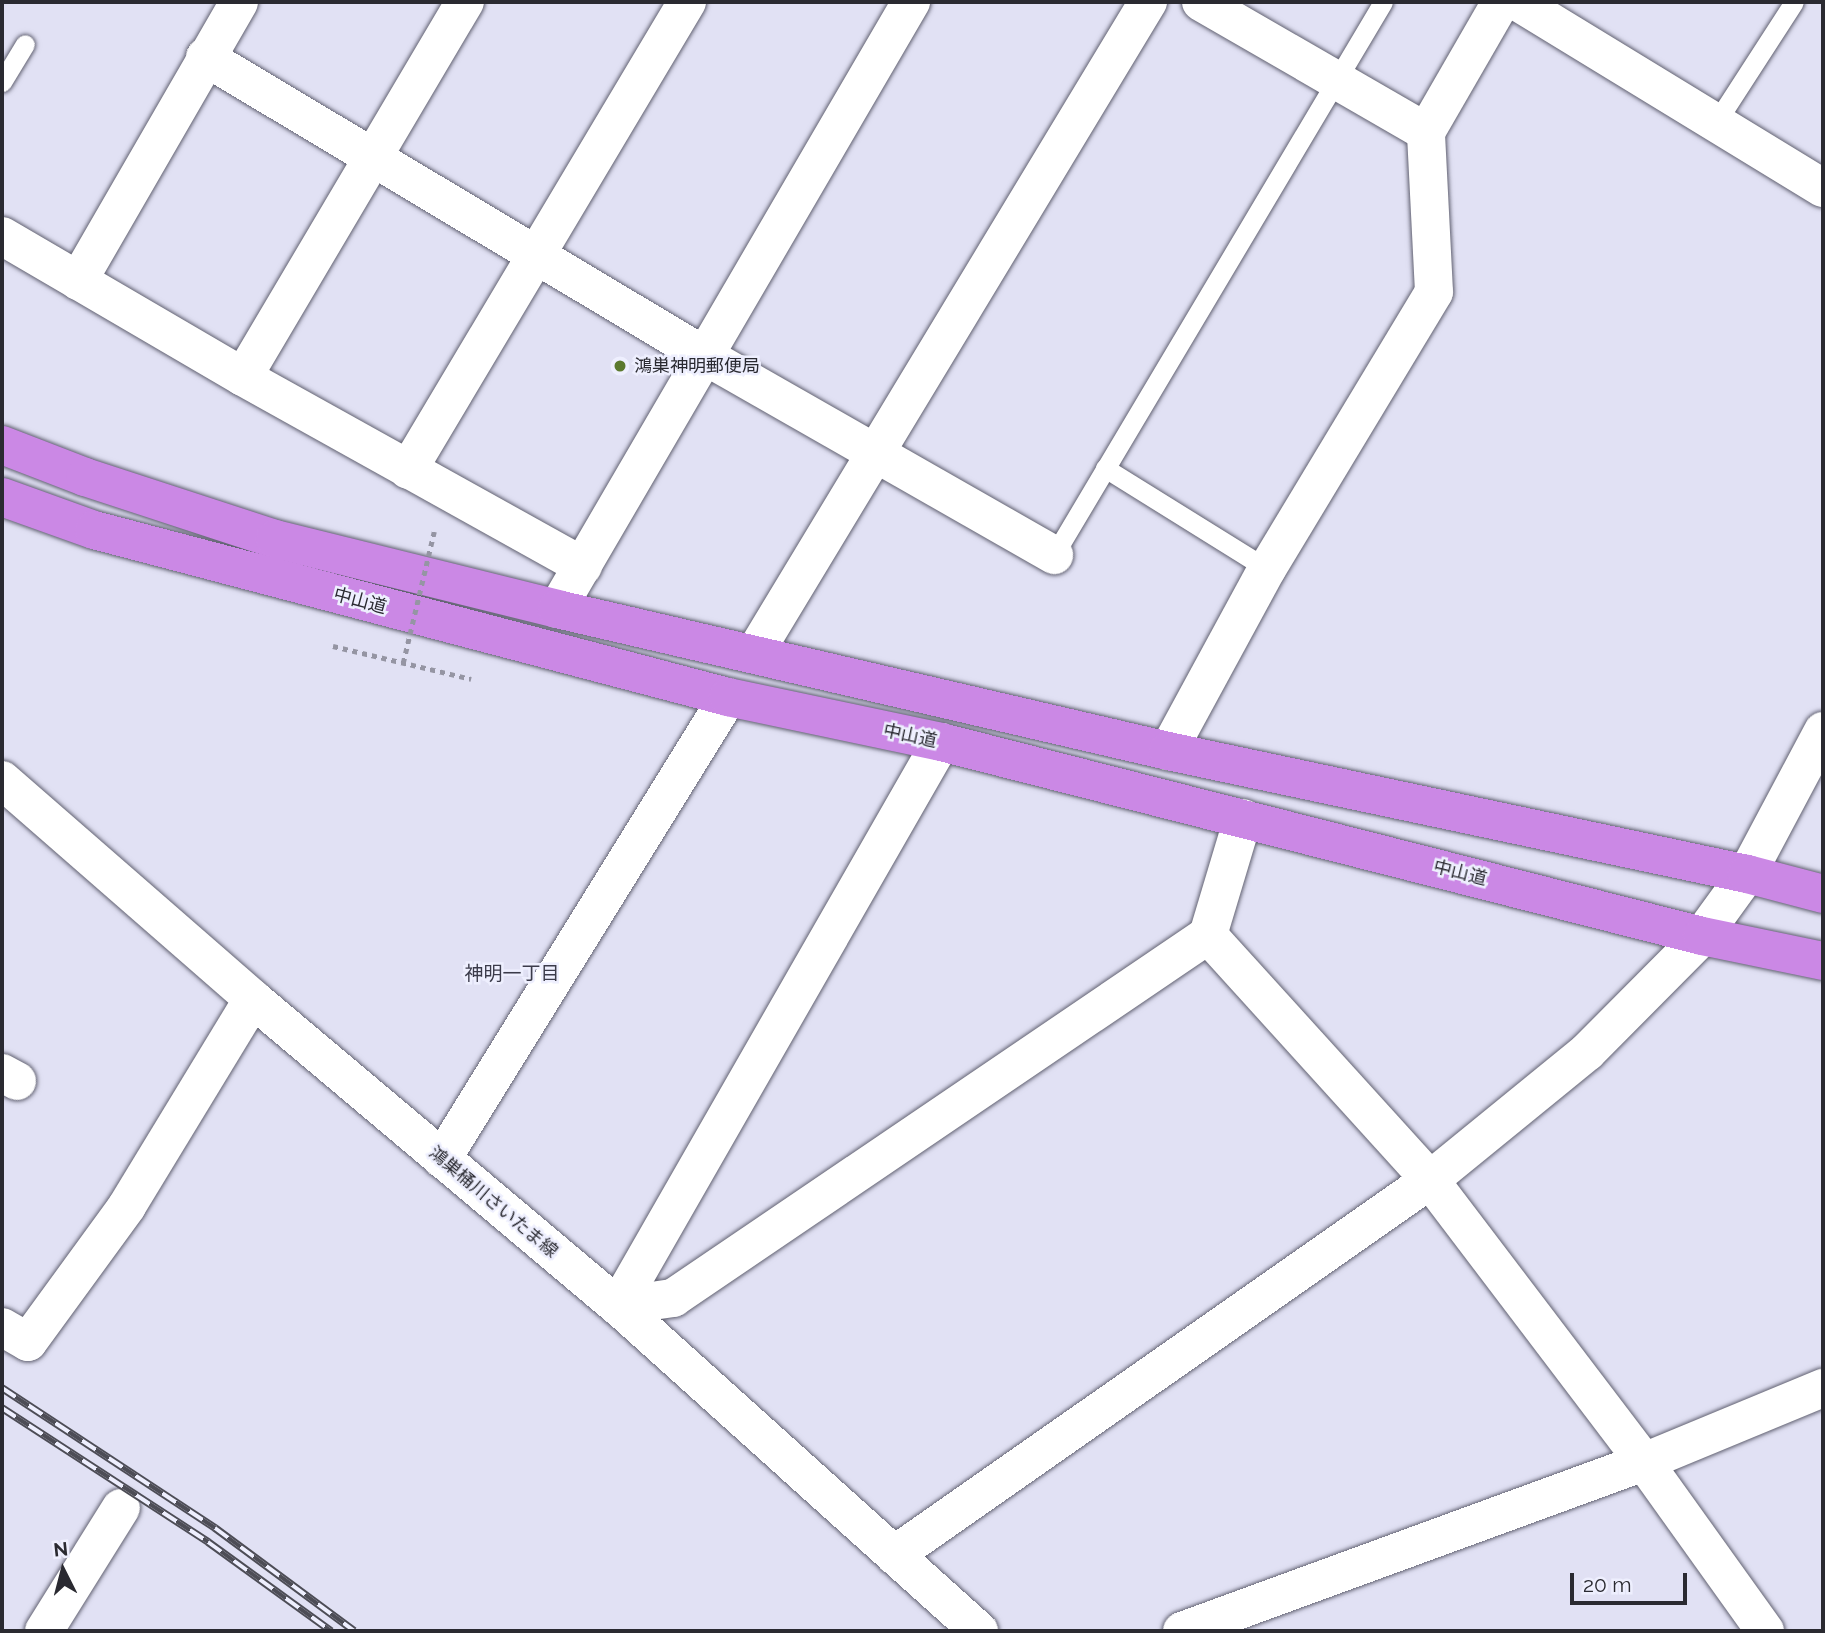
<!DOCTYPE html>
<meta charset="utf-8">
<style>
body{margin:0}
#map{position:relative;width:1825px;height:1633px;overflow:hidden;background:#e1e1f4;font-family:Raleway,"Noto Sans JP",sans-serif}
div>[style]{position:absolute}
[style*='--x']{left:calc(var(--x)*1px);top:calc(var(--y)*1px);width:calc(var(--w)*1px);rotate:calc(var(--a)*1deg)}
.path>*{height:4.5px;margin-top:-2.25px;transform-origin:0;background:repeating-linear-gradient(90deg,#9595a3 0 5px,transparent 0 10px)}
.roads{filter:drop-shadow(0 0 2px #616171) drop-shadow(0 0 2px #616171)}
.lane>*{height:19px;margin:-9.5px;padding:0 9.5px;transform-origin:9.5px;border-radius:9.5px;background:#fff}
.street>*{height:38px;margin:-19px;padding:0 19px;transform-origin:19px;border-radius:19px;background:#fff}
.secondary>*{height:38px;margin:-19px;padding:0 19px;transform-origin:19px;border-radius:19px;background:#fff}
.highway>*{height:38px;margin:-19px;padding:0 19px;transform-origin:19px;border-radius:19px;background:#cb88e5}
.rail>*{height:8px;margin-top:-4px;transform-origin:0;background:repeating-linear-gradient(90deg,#eeeffe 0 16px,#4d4d56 0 32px);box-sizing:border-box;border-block:2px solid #4d4d56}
.path-bridge>*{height:4.5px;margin-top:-2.25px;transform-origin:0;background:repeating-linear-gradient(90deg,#9595a3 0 5px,transparent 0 10px)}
.dots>*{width:19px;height:19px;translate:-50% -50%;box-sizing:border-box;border:4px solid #eeeffe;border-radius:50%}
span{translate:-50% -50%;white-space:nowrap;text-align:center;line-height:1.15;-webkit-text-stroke:5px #eeeffe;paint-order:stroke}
.poi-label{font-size:18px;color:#2a2a31}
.left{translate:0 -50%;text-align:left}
.street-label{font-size:18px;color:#2a2a31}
.neighbourhood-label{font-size:19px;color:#3b3b4a}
.frame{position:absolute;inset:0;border:4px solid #2a2a31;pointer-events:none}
.north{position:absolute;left:28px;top:1535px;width:70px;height:70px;-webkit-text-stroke:5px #eeeffe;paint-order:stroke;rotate:354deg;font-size:19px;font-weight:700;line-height:28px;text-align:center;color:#2a2a31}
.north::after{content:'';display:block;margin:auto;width:24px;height:32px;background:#2a2a31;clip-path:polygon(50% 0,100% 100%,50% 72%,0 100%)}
.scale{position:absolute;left:1570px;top:1573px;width:117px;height:32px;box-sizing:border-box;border:4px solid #2a2a31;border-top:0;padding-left:9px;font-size:21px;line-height:24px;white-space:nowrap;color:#2a2a31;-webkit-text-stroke:5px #eeeffe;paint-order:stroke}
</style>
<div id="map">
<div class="path">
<div style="--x:333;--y:646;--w:142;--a:13.4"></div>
</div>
<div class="roads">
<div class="lane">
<div style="--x:2;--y:82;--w:44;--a:-58.8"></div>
<div style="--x:1715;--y:124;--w:145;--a:-57.1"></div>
<div style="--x:1105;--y:468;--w:191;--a:31.9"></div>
<div style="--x:1054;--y:555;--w:643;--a:-59.25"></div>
</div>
<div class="street">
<div style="--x:1201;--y:2;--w:260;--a:30"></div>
<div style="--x:1518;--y:2;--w:357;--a:31.4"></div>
<div style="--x:205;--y:57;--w:583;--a:30.88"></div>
<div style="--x:705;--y:356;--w:402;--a:29.7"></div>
<div style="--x:2;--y:236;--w:279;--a:30.3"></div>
<div style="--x:243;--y:377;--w:389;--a:29.1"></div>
<div style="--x:78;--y:281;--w:322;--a:-60"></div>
<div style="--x:243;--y:377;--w:436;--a:-59.4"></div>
<div style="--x:408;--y:470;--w:545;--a:-59.2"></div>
<div style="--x:557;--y:609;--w:703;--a:-59.75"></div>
<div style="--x:754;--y:654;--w:762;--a:-58.86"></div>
<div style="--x:1168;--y:751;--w:207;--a:-61.5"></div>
<div style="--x:1267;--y:569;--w:323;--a:-58.9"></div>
<div style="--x:1434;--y:292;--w:160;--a:-92.9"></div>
<div style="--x:1426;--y:132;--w:150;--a:-60"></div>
<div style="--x:1208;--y:935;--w:331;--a:47.8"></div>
<div style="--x:1430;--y:1180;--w:354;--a:52.8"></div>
<div style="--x:1644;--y:1462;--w:208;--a:54.4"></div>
<div style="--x:2;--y:1073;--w:17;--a:28"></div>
<div style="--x:442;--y:1159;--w:543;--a:-58.24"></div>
<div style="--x:618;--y:1306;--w:56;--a:-8.3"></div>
<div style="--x:673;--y:1298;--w:647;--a:-34.16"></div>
<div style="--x:1208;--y:935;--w:122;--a:-73.3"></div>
<div style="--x:618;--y:1306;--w:650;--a:-60.2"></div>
<div style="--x:2;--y:1327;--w:30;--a:30"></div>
<div style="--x:28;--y:1342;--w:168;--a:-53.9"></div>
<div style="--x:127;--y:1206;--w:242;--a:-58.7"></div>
<div style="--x:894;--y:1555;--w:654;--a:-34.98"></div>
<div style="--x:1430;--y:1180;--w:203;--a:-39.2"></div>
<div style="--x:1587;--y:1052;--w:163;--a:-45.2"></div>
<div style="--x:1702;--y:936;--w:77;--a:-54"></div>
<div style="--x:1747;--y:874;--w:162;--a:-62"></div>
<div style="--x:44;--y:1631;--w:145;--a:-58"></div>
<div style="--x:1182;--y:1631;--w:492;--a:-20.1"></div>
<div style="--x:1644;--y:1462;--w:194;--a:-22.5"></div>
</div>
<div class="secondary">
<div style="--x:2;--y:780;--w:333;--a:41.1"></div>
<div style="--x:253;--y:999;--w:477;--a:40.1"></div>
<div style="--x:618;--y:1306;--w:486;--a:42"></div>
</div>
<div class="highway">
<div style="--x:2;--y:445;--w:89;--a:21.1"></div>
<div style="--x:85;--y:477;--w:200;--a:18.1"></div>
<div style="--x:275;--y:539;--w:291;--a:13.9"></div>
<div style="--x:557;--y:609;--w:627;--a:13.08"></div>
<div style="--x:1168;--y:751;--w:592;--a:11.99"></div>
<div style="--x:1747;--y:874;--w:79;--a:14.7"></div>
<div style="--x:2;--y:497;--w:98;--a:19.7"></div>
<div style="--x:94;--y:530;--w:656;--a:14.76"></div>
<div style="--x:728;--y:697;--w:218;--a:11.9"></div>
<div style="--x:941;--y:742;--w:785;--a:14.3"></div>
<div style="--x:1702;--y:936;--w:124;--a:11.7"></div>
</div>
</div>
<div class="rail">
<div style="--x:2;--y:1388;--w:255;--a:33.3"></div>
<div style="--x:215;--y:1528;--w:173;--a:36.5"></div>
<div style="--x:2;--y:1408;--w:246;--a:33"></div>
<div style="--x:208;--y:1542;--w:152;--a:35.9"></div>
</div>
<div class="path-bridge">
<div style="--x:403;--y:663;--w:135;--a:-76.7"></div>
</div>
<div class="dots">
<div style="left:620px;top:366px;background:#5b792e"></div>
</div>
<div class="poi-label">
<span class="left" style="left:634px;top:366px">鴻巣神明郵便局</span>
</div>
<div class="street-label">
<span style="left:360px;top:601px;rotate:15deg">中山道</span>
<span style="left:910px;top:736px;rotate:12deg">中山道</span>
<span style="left:1460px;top:873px;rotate:14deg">中山道</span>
<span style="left:493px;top:1202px;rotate:40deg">鴻巣桶川さいたま線</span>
</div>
<div class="neighbourhood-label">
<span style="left:512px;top:974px">神明一丁目</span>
</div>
<div class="frame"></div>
<div class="north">N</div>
<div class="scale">20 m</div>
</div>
